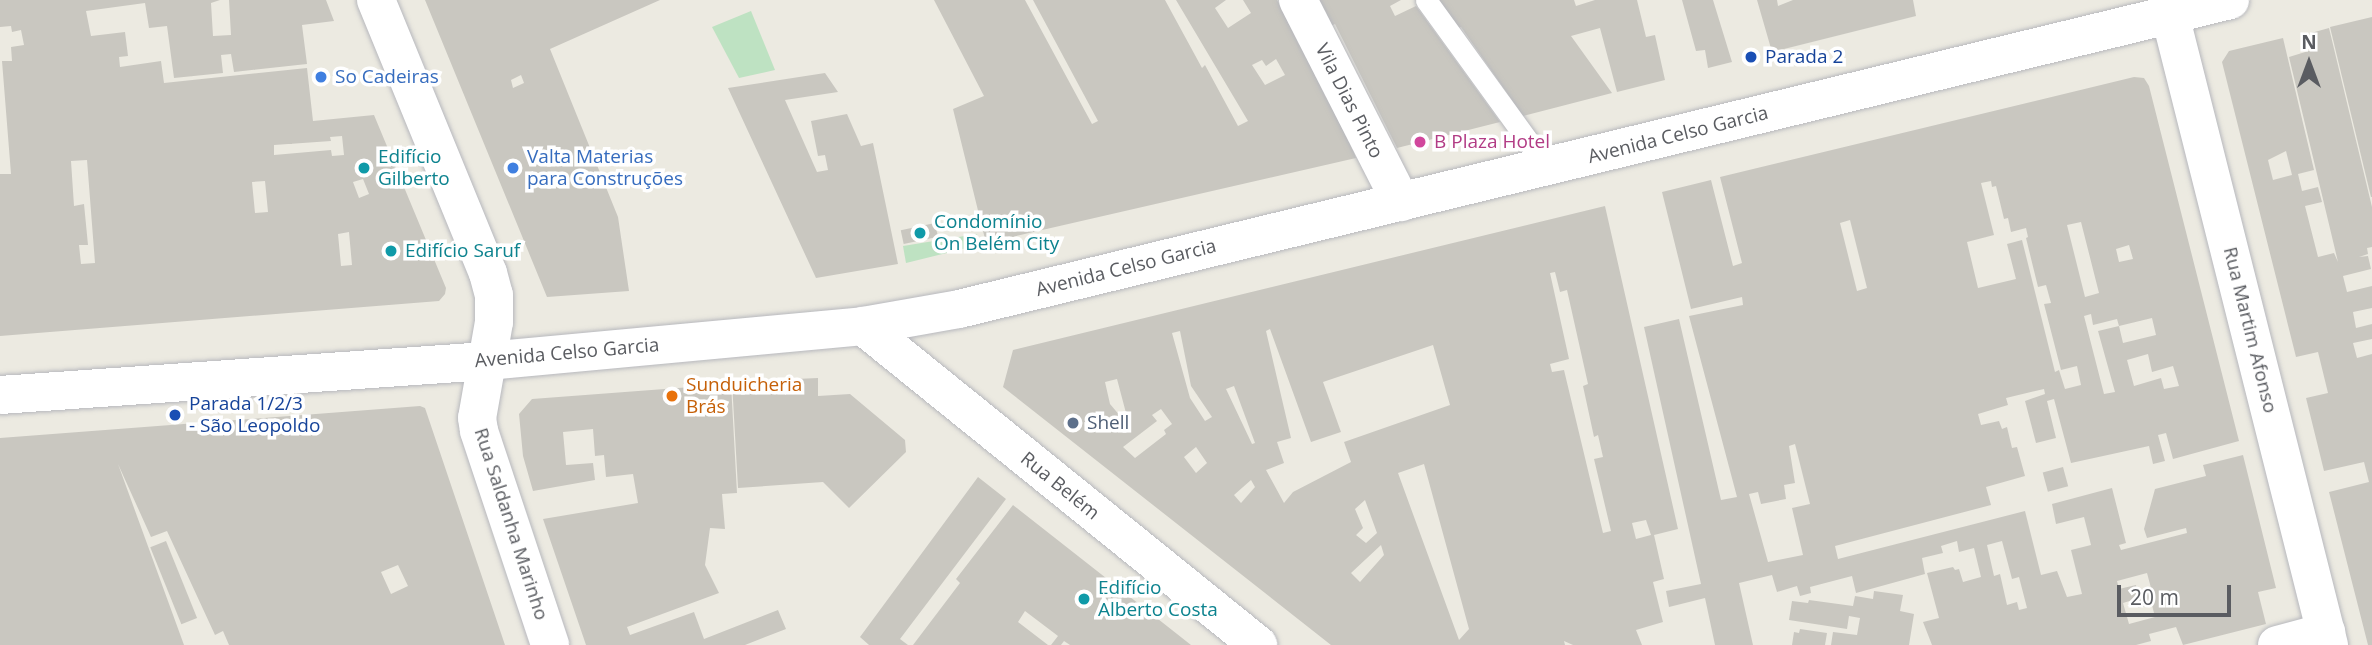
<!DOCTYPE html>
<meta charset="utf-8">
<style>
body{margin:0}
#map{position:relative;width:2372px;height:645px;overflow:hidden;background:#eceae1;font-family:"Open Sans",sans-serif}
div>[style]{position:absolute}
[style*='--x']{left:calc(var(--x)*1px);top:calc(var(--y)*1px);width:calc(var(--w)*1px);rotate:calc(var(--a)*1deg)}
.green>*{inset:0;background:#bee2c2}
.building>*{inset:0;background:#c9c7c0;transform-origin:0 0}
.roads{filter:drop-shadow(0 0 2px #b7b8bd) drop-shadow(0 0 2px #b7b8bd)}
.lane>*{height:21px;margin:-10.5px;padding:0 10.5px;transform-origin:10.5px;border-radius:10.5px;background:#fff}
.street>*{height:38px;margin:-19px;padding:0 19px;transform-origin:19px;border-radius:19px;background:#fff}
.secondary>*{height:38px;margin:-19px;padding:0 19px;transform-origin:19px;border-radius:19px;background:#fff}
.dots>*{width:19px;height:19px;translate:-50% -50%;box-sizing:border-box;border:4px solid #fff;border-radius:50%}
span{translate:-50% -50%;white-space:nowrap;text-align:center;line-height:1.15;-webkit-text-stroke:7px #fff;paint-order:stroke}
.transit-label{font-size:19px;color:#164399}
.left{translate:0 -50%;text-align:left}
.shop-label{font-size:19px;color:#366cbe}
.street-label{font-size:19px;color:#5a5c61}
.hotel-label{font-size:19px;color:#b23c85}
.culture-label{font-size:19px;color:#0d838f}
.food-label{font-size:19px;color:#c56008}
.service-label{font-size:19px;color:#4e5e75}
.north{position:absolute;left:2274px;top:28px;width:70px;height:70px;-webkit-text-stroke:5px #fff;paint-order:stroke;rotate:0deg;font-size:19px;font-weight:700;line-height:28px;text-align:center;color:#5a5c61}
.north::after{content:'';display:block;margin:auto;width:24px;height:32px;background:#5a5c61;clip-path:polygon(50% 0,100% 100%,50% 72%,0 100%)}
.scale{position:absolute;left:2117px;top:585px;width:114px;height:32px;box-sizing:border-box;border:4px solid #5a5c61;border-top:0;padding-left:9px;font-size:21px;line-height:24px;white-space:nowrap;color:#5a5c61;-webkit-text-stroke:5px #fff;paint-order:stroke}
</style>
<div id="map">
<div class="green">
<div style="clip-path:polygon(751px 11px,775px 70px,739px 78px,712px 27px)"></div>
<div style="clip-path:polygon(977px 234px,979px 245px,906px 263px,903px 246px)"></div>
</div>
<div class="building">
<div style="clip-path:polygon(evenodd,0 0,220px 0,211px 3px,213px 36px,231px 35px,229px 0,326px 0,334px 21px,302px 25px,307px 64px,234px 72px,231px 54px,221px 55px,223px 73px,174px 78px,167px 26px,149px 28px,145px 3px,86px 11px,91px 36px,125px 32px,128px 56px,119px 57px,120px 67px,161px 61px,164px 83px,307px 68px,313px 121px,374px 115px,446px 288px,445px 294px,439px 301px,0 336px,0 174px,11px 174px,2px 61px,12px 61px,11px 47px,24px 45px,21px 30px,12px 32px,11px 26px,0 27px,0 0,342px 136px,344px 155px,332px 156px,331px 150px,274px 155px,274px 145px,331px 141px,330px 137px,342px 136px,0 0,87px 160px,95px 263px,81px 264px,79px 245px,88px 245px,84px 204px,74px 206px,71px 161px,87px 160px,0 0,363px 179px,369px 194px,359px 198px,353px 182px,363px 179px,0 0,265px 181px,268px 212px,255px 213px,252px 182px,265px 181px,0 0,349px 232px,352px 265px,341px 266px,338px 234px,349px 232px)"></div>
<div style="clip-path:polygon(evenodd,425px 0,660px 0,550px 49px,618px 217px,629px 291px,547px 297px,425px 0,521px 75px,524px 83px,513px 88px,511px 80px,521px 75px)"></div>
<div style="clip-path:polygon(evenodd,934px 0,1025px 0,1092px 124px,1098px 121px,1033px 0,1165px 0,1202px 68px,1205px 65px,1238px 126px,1248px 121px,1176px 0,1226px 0,1215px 8px,1228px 28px,1251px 13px,1243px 0,1277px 0,1334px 100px,1356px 158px,986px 243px,953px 109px,984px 96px,934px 0,1276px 59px,1285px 75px,1265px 85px,1252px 65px,1262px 60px,1266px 66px,1276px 59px)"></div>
<div style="clip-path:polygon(1300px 0,1401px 0,1390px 6px,1395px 16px,1416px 6px,1500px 122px,1397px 148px,1335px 24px,1321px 30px)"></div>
<div style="clip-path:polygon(1435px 0,1574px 0,1576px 6px,1595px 0,1637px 0,1646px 37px,1655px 35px,1665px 80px,1617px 92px,1600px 28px,1571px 36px,1612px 93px,1523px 116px,1461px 27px,1456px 29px)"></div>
<div style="clip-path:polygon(1682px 0,1713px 0,1732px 62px,1708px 68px,1705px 50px,1696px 51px)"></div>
<div style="clip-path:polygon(1757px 0,1777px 0,1778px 6px,1793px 0,1913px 0,1916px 16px,1772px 52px)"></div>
<div style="clip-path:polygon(2372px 17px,2372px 197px,2371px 197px,2330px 27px)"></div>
<div style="clip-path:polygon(evenodd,2329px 28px,2372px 207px,2372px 247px,2367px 248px,2368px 254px,2359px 257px,2368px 256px,2371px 269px,2343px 276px,2347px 292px,2372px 286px,2372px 308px,2353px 312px,2356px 328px,2372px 324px,2372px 339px,2353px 343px,2357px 358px,2372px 354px,2372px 645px,2368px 645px,2329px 492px,2369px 482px,2364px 462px,2324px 471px,2306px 398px,2328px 393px,2318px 352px,2296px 357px,2222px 62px,2229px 51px,2283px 38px,2314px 170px,2298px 174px,2302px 191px,2318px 187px,2322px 202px,2305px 206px,2318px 257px,2334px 253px,2338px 262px,2289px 57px,2315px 49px,2311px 33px,2329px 28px,2286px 151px,2292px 175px,2273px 180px,2268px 160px,2286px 151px)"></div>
<div style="clip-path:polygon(825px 73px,838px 92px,785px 100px,817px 172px,828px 170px,825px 155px,818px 156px,811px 121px,847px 114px,861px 146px,873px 143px,898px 264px,816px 278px,728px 88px)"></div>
<div style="clip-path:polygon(evenodd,2134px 77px,2144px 78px,2149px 86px,2239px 441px,2173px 459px,2166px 433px,2158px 435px,2165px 461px,2153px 464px,2149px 446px,2071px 463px,2054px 399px,2047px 401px,2056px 438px,2036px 443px,2025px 401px,2045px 394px,2044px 389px,2006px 398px,2008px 405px,1978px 414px,1981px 425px,1999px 421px,2002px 429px,2007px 427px,2012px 448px,2017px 447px,2025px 476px,1986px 487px,1991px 505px,1835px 546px,1838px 559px,2025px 511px,2041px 575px,2057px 571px,2067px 597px,2082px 594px,2071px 550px,2091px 545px,2084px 517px,2056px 524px,2052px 504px,2112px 488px,2126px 543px,2119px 545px,2121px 550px,2187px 533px,2186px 528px,2147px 538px,2144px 529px,2155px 489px,2206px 476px,2203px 465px,2243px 455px,2276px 588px,2258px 592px,2266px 624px,2183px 645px,2176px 627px,2149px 634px,2151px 641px,2136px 645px,1932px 645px,1923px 622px,1939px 618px,1927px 573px,1953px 567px,1955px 570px,1959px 569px,1963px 582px,1981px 577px,1974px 548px,1959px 552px,1957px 541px,1941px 546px,1943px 553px,1922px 558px,1925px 574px,1856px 593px,1852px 576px,1810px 587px,1811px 593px,1800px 596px,1797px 586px,1777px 592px,1772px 575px,1739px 583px,1753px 645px,1715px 645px,1705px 598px,1669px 607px,1666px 591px,1701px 584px,1644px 327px,1679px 319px,1721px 500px,1737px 497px,1689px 316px,1743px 305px,1742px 297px,1691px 309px,1662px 192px,1711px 180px,1733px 266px,1742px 263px,1720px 177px,2134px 77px,1991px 181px,1992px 187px,1996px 186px,2004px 219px,2008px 218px,2011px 232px,2026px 228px,2028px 237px,2026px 238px,2038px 287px,2046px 285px,2051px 303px,2044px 304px,2061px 370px,2077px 366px,2081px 385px,2065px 389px,2059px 370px,2055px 372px,2022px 240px,2007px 244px,2016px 279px,1978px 288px,1967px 242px,1994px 235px,1981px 183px,1991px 181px,2134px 77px,1850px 220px,1867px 288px,1857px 291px,1840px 223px,1850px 220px,2134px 77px,2081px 222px,2099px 293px,2085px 297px,2067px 225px,2081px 222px,2134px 77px,2129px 245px,2133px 259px,2119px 262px,2116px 249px,2129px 245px,2134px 77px,2091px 314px,2093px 325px,2117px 319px,2119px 326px,2152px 318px,2156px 335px,2123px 343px,2119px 326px,2098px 331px,2115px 392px,2104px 394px,2084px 316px,2091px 314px,2134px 77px,2148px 354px,2152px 372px,2173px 366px,2179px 386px,2164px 389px,2161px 378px,2134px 386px,2127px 360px,2148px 354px,2134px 77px,1795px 444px,1810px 504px,1792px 508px,1803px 555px,1768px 562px,1749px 494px,1758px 492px,1761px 504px,1786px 499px,1784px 485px,1795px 483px,1789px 446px,1795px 444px,2134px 77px,2002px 541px,2012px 579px,2019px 577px,2027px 608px,2019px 610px,2017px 602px,2007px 605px,2000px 574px,1994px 576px,1987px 545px,2002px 541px,2134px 77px,2147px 573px,2151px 588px,2137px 591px,2136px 585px,2119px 589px,2117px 581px,2147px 573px,2134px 77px,2136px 599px,2138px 608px,2152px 605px,2155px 617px,2129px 624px,2123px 603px,2136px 599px)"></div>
<div style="clip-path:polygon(evenodd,1605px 206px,1678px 529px,1654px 535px,1664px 579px,1653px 582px,1663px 622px,1636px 630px,1642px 645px,1573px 645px,1564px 641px,1565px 645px,1331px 645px,1003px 387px,1013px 350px,1605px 206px,1555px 272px,1560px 292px,1567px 290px,1588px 384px,1583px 386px,1594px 437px,1598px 435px,1603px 457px,1594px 459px,1611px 531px,1603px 533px,1564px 370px,1552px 372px,1550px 364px,1569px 359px,1550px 273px,1555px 272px,1605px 206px,1270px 329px,1311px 442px,1341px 432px,1323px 382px,1433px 345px,1450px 405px,1344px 442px,1351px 462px,1293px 492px,1284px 503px,1266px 470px,1284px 463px,1277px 442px,1291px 438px,1266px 331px,1270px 329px,1605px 206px,1180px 331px,1191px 386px,1212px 417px,1205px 421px,1190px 398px,1172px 333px,1180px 331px,1605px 206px,1117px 379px,1126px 413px,1121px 417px,1110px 404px,1105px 382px,1117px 379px,1605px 206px,1234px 386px,1255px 443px,1252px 444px,1226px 389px,1234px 386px,1605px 206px,1161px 409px,1172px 424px,1164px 430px,1166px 434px,1135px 458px,1123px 447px,1157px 421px,1152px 415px,1161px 409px,1605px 206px,1196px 447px,1207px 463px,1196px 473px,1184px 457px,1196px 447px,1605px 206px,1424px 464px,1469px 629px,1459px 640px,1398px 473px,1424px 464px,1605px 206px,1251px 480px,1255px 487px,1241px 503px,1234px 495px,1251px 480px,1605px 206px,1365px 500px,1377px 533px,1366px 543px,1356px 535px,1363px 528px,1355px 509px,1365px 500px,1605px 206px,1646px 520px,1651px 535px,1636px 539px,1632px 523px,1646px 520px,1605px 206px,1381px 545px,1384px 555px,1360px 582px,1351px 573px,1381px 545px)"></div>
<div style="left:935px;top:223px;width:14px;height:35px;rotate:78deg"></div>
<div style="clip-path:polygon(818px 378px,818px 396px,850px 394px,905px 440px,906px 452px,849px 508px,823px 482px,738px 488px,732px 382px)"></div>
<div style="clip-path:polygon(731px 384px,737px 493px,722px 494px,725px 529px,710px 528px,705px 565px,719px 593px,627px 627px,630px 635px,694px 612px,704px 639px,778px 610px,786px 629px,745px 645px,586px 645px,543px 519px,638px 503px,633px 474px,606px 477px,604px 455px,595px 456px,593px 429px,563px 432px,566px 465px,593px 463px,595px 480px,533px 491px,523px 456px,519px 414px,532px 399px)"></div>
<div style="clip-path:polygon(evenodd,420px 406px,425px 408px,505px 645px,229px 645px,223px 631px,215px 635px,167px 531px,151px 537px,118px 464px,184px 645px,0 645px,0 438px,420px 406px,398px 565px,408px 586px,391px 594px,381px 572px,398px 565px)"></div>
<div style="left:2063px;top:467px;width:20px;height:21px;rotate:75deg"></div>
<div style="clip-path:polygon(978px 477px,1006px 499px,900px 639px,908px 645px,869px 645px,860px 637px)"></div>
<div style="clip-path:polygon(1013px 505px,1106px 578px,1191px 645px,1070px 645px,1064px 641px,1061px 645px,1051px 645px,1058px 636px,1025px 611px,1018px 622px,1048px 645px,913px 645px,960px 583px,956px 579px)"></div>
<div style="left:166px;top:541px;width:83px;height:17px;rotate:68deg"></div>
<div style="clip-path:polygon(1874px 591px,1903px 595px,1900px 611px,1914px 614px,1909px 645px,1831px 645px,1833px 632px,1857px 635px,1860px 618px,1849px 616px,1847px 629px,1789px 620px,1792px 601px,1808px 603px,1809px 600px,1853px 606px,1855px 596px,1873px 599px)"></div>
<div style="clip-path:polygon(1800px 629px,1827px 633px,1825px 645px,1792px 645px,1794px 632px,1799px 633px)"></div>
</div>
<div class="roads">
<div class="lane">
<div style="--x:1426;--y:0;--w:206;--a:54.1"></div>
</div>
<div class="street">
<div style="--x:1298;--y:0;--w:227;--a:63"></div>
<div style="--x:2277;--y:645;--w:51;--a:-14.9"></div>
</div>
<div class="secondary">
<div style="--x:376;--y:0;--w:295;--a:67.7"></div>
<div style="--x:488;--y:273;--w:23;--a:75"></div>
<div style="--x:494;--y:295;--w:27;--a:90"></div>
<div style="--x:494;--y:322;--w:97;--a:100"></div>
<div style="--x:477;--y:418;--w:13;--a:81"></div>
<div style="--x:479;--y:431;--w:225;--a:71.6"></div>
<div style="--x:2170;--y:15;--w:650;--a:75.84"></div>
<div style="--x:863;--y:326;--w:508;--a:38.92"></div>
<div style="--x:0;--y:395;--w:488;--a:-4"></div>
<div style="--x:487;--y:361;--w:378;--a:-5.3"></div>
<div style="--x:863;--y:326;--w:97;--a:-10"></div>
<div style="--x:959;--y:309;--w:1308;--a:-13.66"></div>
</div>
</div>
<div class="dots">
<div style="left:1751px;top:57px;background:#1a4fb4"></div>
<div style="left:321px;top:77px;background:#3f7fe0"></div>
<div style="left:1420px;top:142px;background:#d1479c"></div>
<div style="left:364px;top:168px;background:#0f9aa8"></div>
<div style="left:513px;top:168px;background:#3f7fe0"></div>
<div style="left:920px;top:233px;background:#0f9aa8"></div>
<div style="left:391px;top:251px;background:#0f9aa8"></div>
<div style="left:672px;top:396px;background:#e8710a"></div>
<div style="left:175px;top:415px;background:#1a4fb4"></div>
<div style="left:1073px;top:423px;background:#5c6f8a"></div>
<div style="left:1084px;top:599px;background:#0f9aa8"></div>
</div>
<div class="transit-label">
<span class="left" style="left:1765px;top:57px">Parada 2</span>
<span class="left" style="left:189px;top:415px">Parada 1/2/3<br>- São Leopoldo</span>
</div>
<div class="shop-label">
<span class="left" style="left:335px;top:77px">So Cadeiras</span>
<span class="left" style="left:527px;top:168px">Valta Materias<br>para Construções</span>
</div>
<div class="street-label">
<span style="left:1349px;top:101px;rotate:63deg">Vila Dias Pinto</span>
<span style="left:1678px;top:135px;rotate:-14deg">Avenida Celso Garcia</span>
<span style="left:1126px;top:268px;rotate:-14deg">Avenida Celso Garcia</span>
<span style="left:2250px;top:330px;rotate:76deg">Rua Martim Afonso</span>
<span style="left:567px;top:353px;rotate:-5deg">Avenida Celso Garcia</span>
<span style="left:1060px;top:486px;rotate:39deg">Rua Belém</span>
<span style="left:511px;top:524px;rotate:72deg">Rua Saldanha Marinho</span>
</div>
<div class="hotel-label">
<span class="left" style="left:1434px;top:142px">B Plaza Hotel</span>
</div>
<div class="culture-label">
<span class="left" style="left:378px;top:168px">Edifício<br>Gilberto</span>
<span class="left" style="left:934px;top:233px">Condomínio<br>On Belém City</span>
<span class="left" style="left:405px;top:251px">Edifício Saruf</span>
<span class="left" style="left:1098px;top:599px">Edifício<br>Alberto Costa</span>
</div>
<div class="food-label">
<span class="left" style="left:686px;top:396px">Sunduicheria<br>Brás</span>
</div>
<div class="service-label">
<span class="left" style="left:1087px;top:423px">Shell</span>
</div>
<div class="north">N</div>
<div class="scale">20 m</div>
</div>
